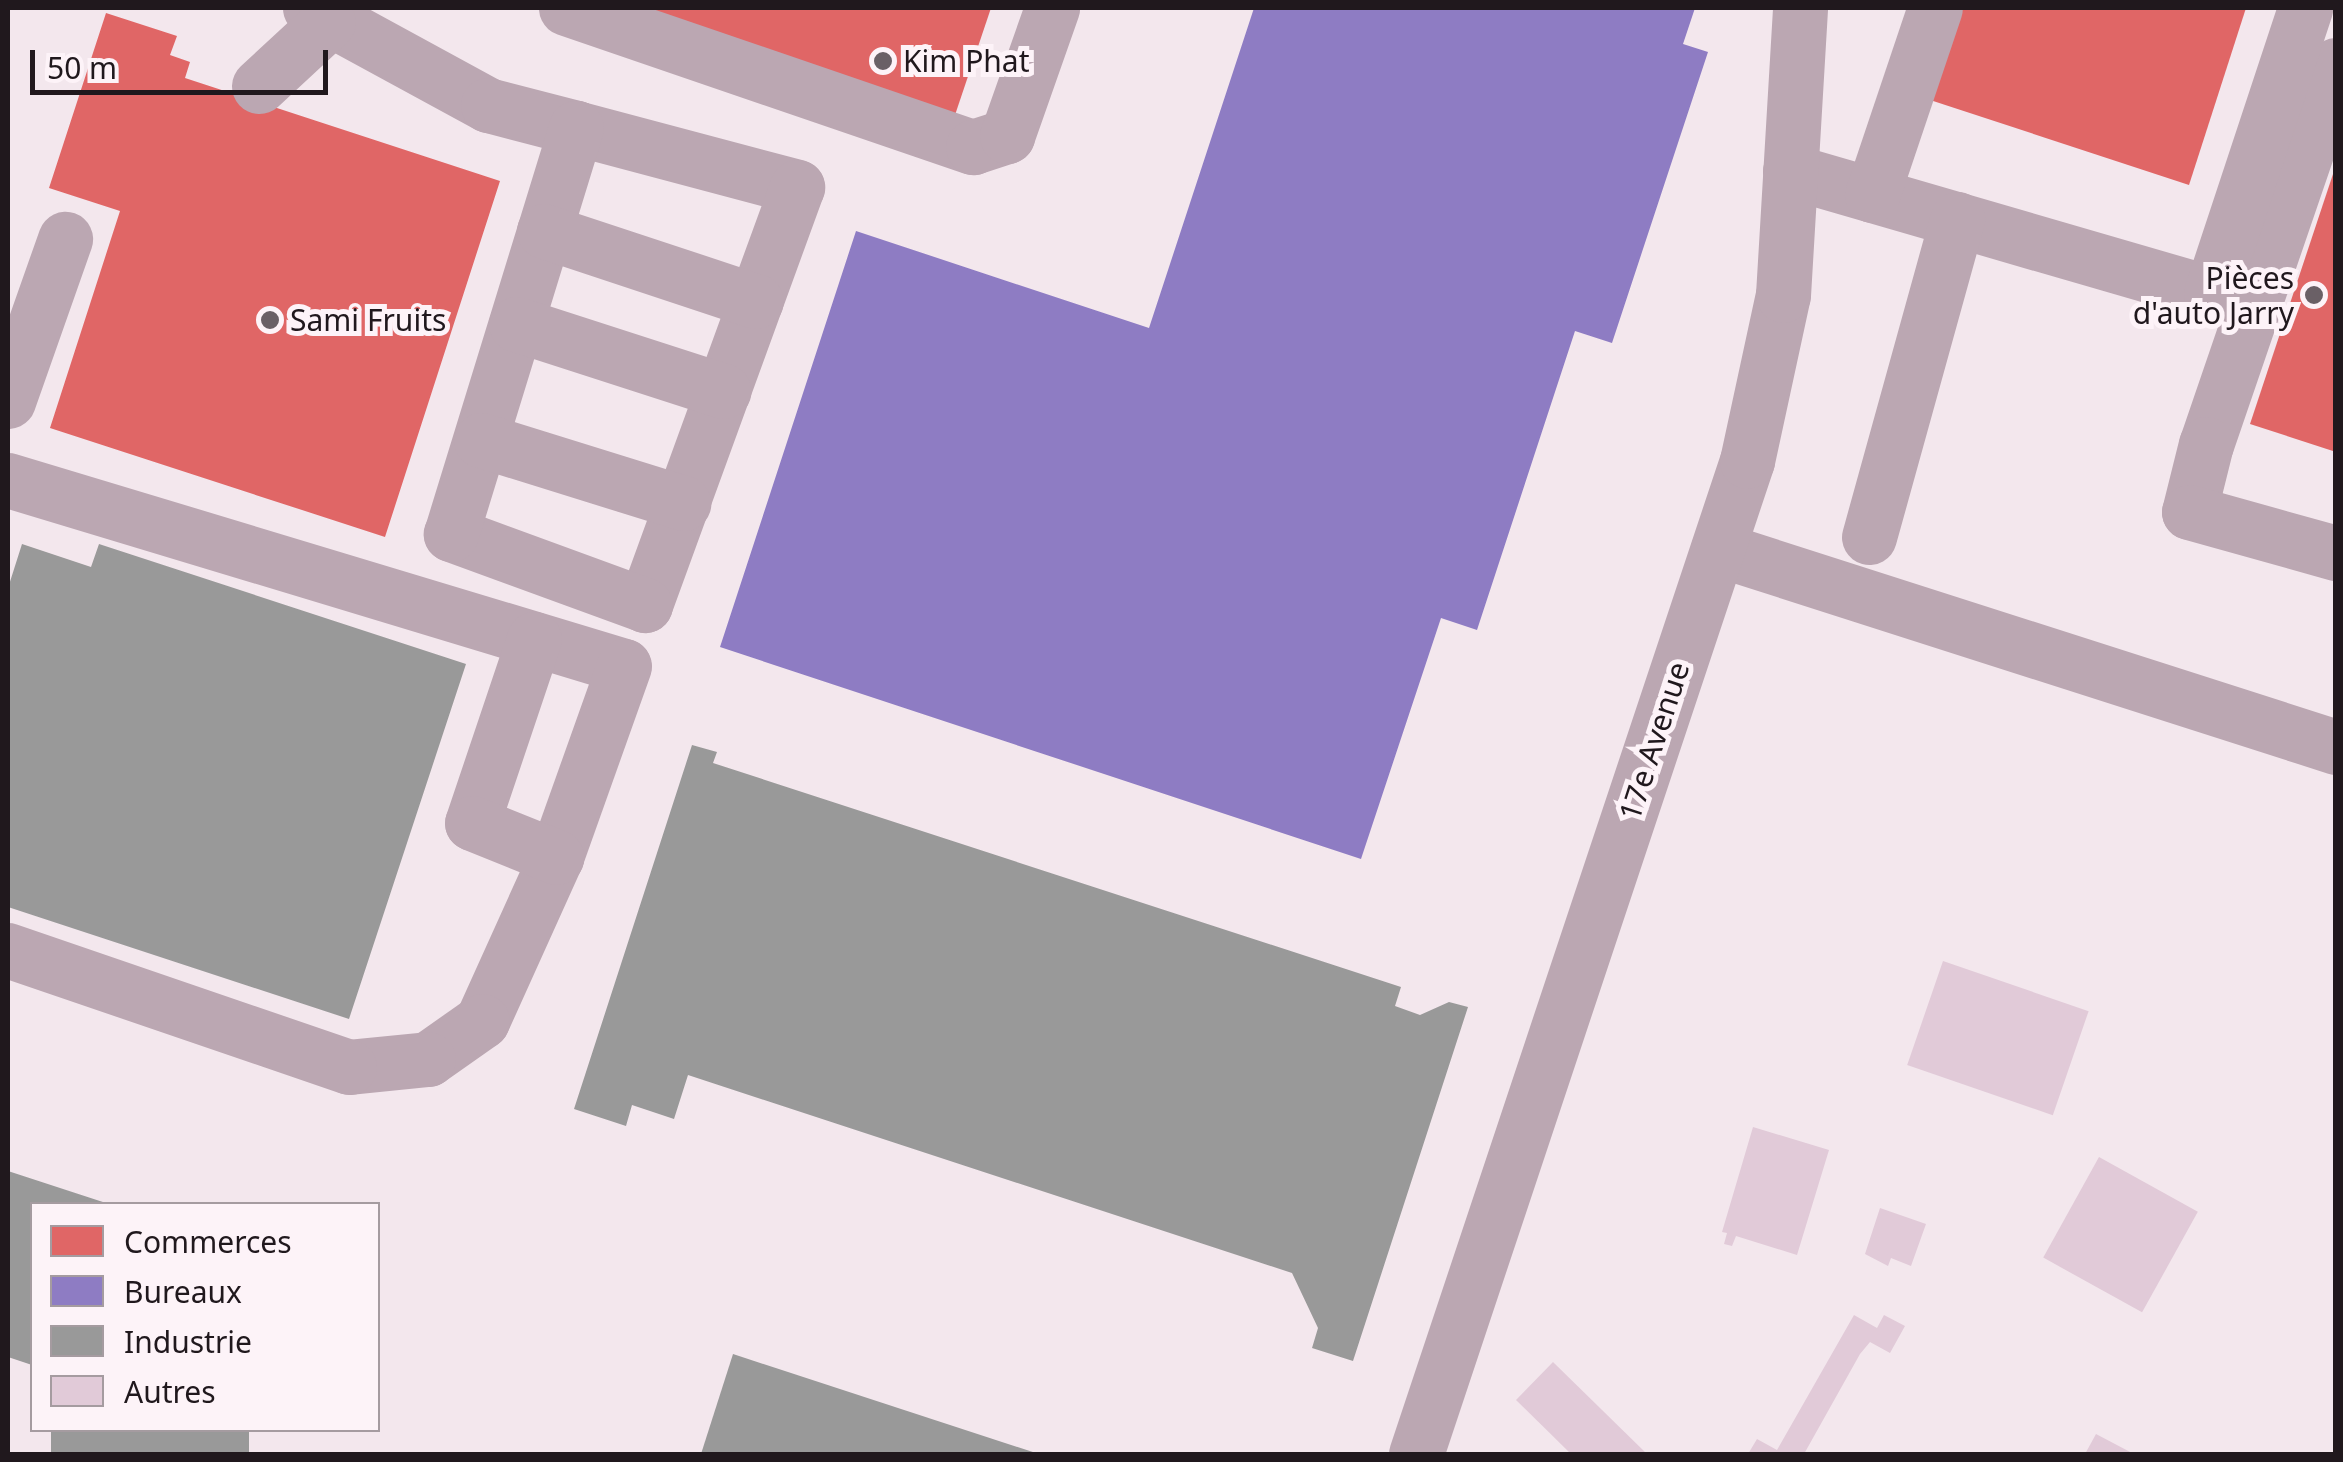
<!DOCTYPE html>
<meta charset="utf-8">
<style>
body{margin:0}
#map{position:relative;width:2343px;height:1462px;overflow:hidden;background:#f3e7ed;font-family:"Noto Sans",sans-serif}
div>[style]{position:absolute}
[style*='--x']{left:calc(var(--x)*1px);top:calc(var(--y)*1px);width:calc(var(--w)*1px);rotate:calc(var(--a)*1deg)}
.shops>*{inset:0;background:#e06666}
.offices>*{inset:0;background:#8e7cc3}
.industry>*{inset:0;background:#999;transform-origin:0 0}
.building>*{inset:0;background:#e1cad8;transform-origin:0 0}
.minor>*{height:55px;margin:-27.5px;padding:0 27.5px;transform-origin:27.5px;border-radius:27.5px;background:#bba7b2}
.dots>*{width:28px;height:28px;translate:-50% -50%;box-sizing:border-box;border:5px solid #fdf3f8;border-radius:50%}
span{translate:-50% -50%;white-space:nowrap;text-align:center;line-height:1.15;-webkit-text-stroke:10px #fdf3f8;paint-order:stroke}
.poi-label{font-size:30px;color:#20181d}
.left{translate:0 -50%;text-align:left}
.right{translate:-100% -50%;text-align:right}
.street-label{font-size:30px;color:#20181d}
.frame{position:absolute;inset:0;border:10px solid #20181d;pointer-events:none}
.legend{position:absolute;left:30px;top:1202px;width:350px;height:230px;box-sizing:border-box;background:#fdf3f8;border:2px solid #a59ba0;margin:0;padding:12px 18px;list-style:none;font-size:30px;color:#20181d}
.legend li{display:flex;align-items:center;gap:20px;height:50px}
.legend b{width:50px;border:2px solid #a59ba0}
.scale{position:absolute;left:30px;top:50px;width:298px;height:45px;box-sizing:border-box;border:5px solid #20181d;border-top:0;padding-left:12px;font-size:30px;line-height:35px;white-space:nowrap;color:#20181d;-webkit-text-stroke:8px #fdf3f8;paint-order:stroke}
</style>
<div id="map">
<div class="shops">
<div style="clip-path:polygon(632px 8px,991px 8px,955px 115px)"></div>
<div style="clip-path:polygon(1957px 8px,2246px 8px,2189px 185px,1927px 99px)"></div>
<div style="clip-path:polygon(106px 13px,177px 36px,170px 55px,190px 62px,185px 78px,500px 181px,385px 537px,50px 428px,120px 211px,49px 188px)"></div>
<div style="clip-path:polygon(2335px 168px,2336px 168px,2336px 452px,2250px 424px)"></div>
</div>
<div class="offices">
<div style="clip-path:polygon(1254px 8px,1695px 8px,1683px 44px,1708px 52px,1612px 343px,1575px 331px,1477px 630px,1441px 618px,1361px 859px,720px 647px,856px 231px,1149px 328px)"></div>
</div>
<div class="industry">
<div style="clip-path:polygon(22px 544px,91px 567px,99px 544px,466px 664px,349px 1019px,8px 907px,8px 588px)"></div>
<div style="clip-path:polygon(692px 745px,717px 752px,713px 763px,1401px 987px,1395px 1006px,1420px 1015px,1449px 1002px,1468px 1007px,1353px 1361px,1312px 1348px,1318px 1328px,1292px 1273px,688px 1075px,674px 1119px,632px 1105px,626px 1126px,574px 1109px)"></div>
<div style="clip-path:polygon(8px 1171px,109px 1204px,32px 1204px,32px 1365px,8px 1357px)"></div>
<div style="clip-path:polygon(733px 1354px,1039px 1454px,701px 1454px)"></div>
<div style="left:51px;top:1430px;width:198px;height:25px"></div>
</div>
<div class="building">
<div style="left:1943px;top:961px;width:154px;height:110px;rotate:19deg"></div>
<div style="clip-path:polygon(1753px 1127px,1829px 1150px,1797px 1255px,1736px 1236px,1732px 1246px,1724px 1244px,1727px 1233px,1722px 1232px)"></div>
<div style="left:2099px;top:1157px;width:113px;height:115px;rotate:29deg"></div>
<div style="clip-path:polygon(1880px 1208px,1926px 1224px,1911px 1266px,1891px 1258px,1888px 1266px,1865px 1254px)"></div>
<div style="clip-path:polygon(1854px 1315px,1877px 1328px,1884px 1315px,1905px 1326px,1890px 1353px,1870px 1342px,1860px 1354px,1804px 1454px,1748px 1454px,1757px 1439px,1777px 1450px)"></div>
<div style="clip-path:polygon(1553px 1362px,1647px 1454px,1571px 1454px,1516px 1400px)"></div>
<div style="clip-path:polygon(2096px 1434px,2134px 1454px,2085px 1454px)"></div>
</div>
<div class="minor">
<div style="--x:310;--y:8;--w:203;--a:28.6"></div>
<div style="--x:488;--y:105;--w:91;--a:14.6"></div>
<div style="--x:576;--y:128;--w:229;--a:14.9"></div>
<div style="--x:797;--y:187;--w:445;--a:110"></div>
<div style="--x:645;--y:605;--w:207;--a:-159.9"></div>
<div style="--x:451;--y:534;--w:425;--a:-72.9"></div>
<div style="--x:566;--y:8;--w:430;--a:18.9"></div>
<div style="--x:973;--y:147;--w:36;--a:-18"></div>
<div style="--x:1007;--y:136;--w:136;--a:-70.6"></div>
<div style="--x:2336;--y:65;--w:401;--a:108.9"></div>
<div style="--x:2206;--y:444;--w:70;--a:104"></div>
<div style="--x:2189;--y:512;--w:153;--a:15.6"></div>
<div style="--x:259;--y:86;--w:94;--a:-42.8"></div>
<div style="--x:1790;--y:171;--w:438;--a:16.2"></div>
<div style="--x:2211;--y:293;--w:300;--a:-71.7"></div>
<div style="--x:1872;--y:195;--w:197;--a:-71.4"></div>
<div style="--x:544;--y:231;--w:223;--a:18.3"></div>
<div style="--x:516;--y:324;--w:218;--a:17.9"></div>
<div style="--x:8;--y:401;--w:172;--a:-70.6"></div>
<div style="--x:481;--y:440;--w:212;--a:17.3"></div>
<div style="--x:8;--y:480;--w:643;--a:16.8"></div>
<div style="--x:624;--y:666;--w:203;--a:109.6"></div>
<div style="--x:556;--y:857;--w:180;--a:114.3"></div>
<div style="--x:482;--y:1021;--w:66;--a:144.9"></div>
<div style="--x:428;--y:1059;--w:79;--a:174.2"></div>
<div style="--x:349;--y:1067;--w:361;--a:-161.1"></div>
<div style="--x:1869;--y:537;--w:330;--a:-74.5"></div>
<div style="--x:1718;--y:549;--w:649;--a:17.76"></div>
<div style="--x:534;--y:639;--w:194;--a:108.6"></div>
<div style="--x:472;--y:823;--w:91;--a:22"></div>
<div style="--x:1416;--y:1454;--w:1047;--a:-71.57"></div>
<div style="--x:1747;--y:461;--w:170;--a:-77.8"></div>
<div style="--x:1783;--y:295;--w:288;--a:-86.6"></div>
</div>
<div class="dots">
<div style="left:883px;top:61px;background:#6a6066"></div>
<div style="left:2314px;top:295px;background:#6a6066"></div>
<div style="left:270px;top:320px;background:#6a6066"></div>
</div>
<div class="poi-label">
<span class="left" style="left:903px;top:61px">Kim Phat</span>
<span class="right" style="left:2294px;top:295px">Pièces<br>d'auto Jarry</span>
<span class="left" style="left:290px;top:320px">Sami Fruits</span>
</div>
<div class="street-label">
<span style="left:1654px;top:741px;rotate:-72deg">17e Avenue</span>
</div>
<div class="frame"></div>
<ul class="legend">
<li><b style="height:28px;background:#e06666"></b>Commerces</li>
<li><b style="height:28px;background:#8e7cc3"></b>Bureaux</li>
<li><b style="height:28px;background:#999"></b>Industrie</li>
<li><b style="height:28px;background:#e1cad8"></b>Autres</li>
</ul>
<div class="scale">50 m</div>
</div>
